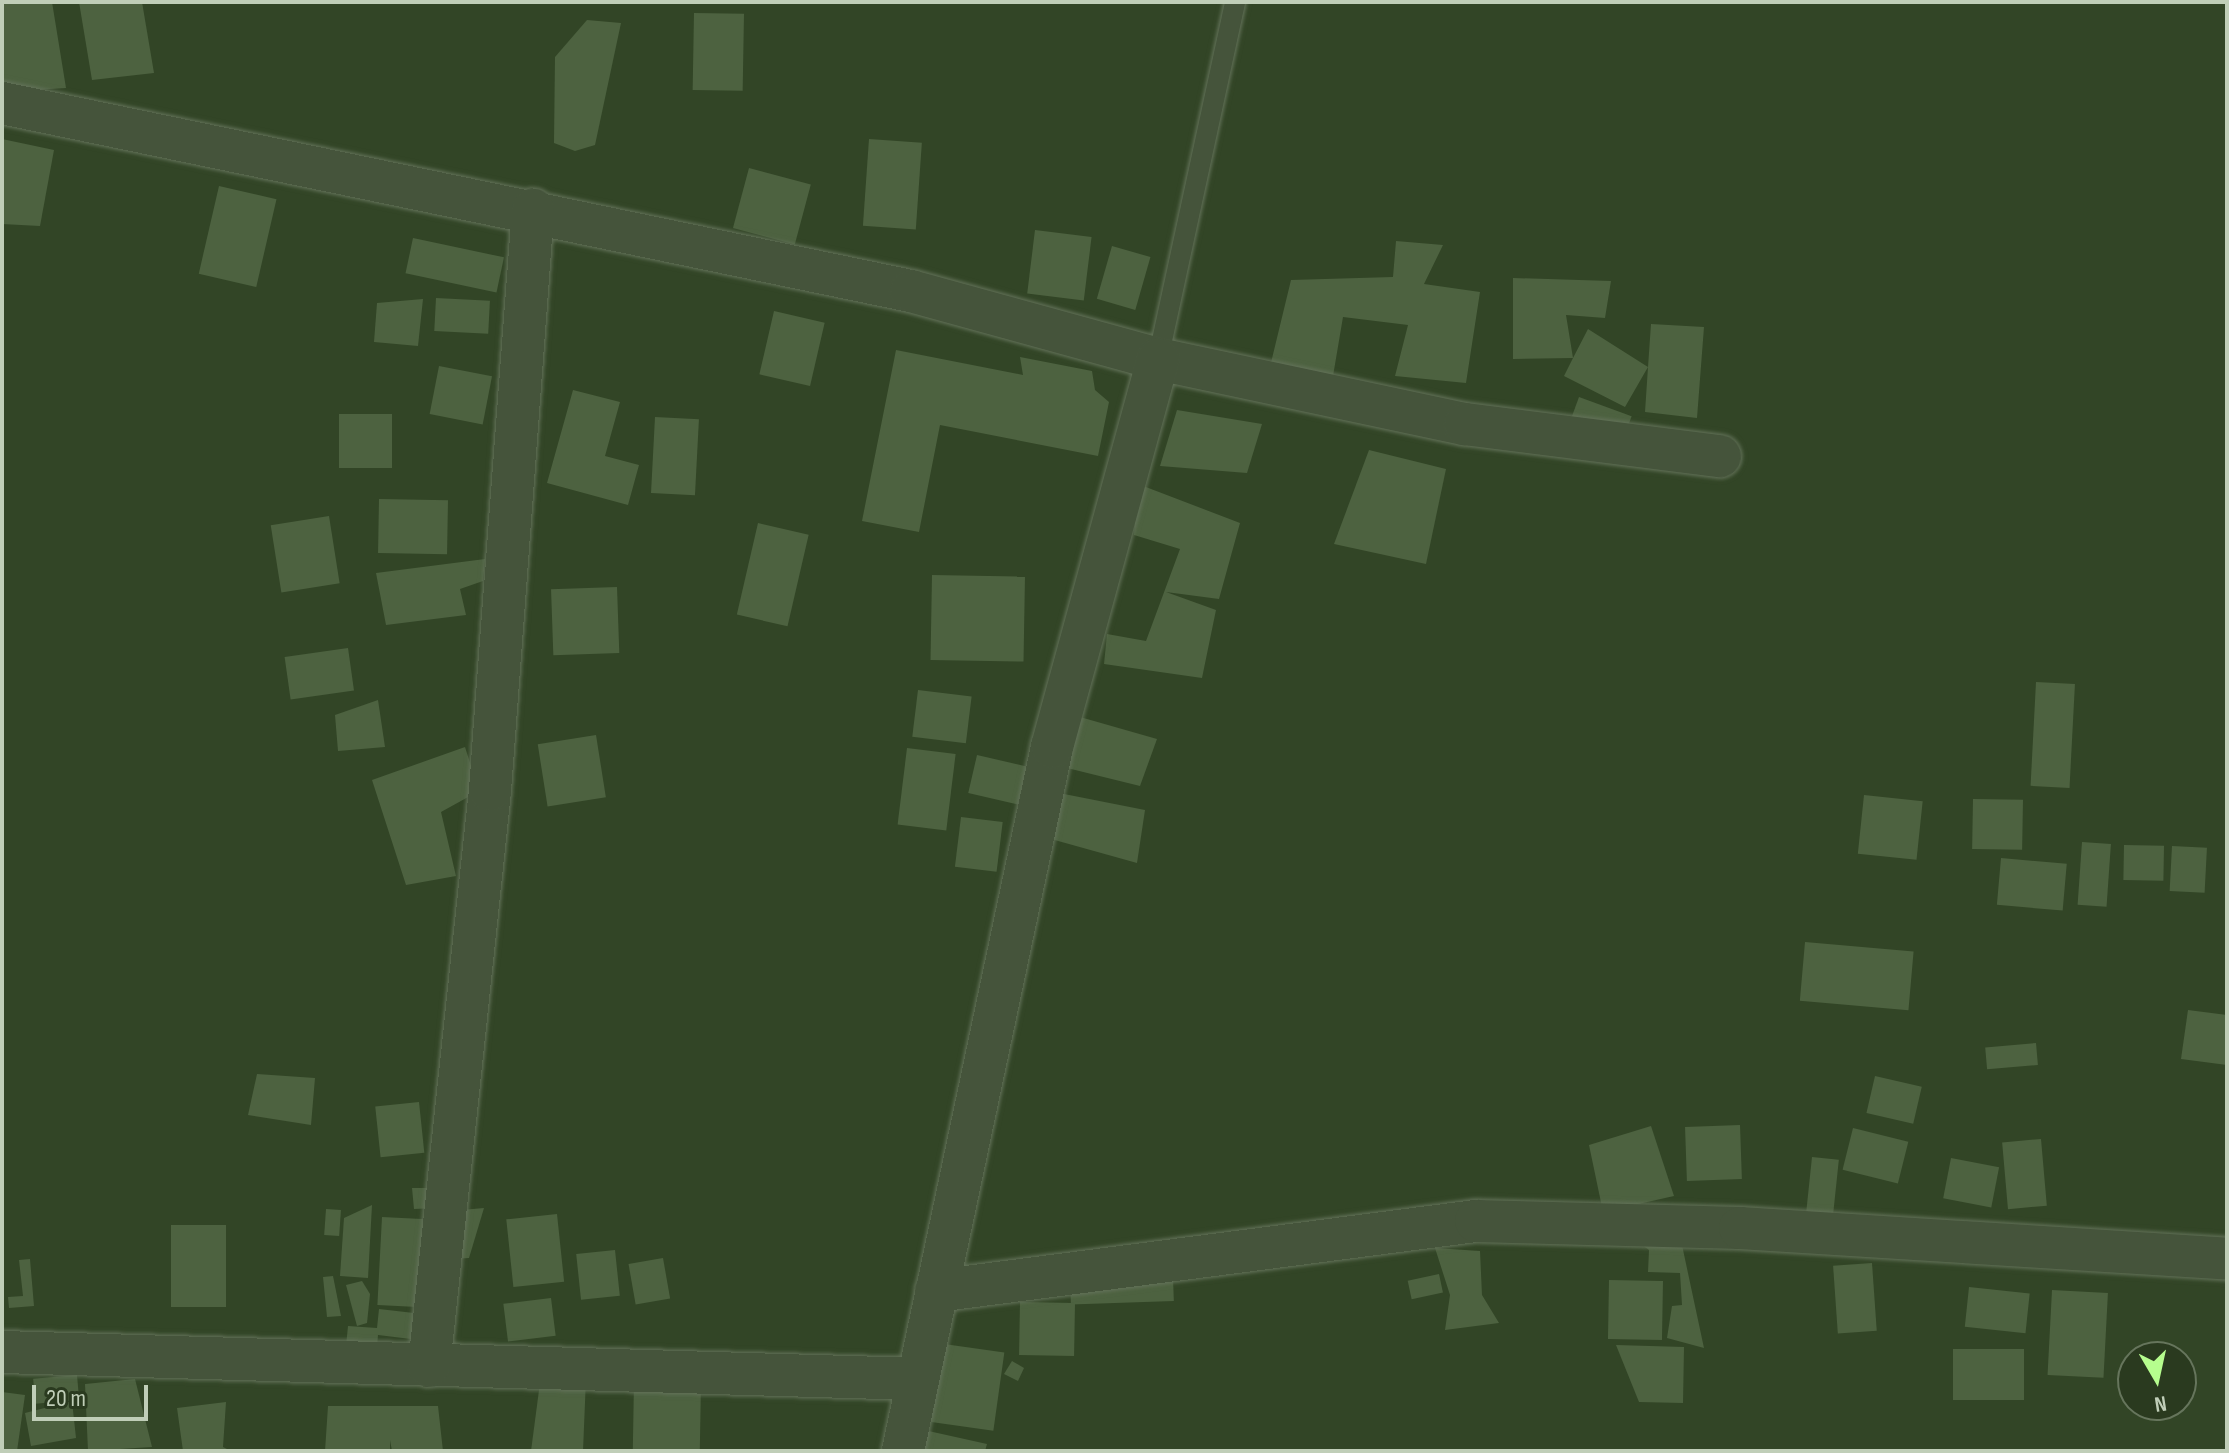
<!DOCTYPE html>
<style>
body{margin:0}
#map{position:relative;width:2229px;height:1453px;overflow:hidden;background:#324526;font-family:"Sofia Sans Condensed",sans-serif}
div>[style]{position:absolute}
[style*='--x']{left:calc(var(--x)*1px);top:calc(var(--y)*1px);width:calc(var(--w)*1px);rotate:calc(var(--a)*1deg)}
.building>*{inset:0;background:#4d6240;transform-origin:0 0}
.roads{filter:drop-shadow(0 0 2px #637259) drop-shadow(0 0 2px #637259)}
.service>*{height:20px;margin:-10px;padding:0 10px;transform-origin:10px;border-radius:10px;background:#45543b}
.minor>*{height:42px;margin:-21px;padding:0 21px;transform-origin:21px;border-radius:21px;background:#45543b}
span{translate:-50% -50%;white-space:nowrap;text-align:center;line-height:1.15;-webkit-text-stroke:7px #2a3a1f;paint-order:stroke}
.frame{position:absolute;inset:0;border:4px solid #c0ceb8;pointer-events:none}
.north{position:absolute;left:2117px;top:1341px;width:80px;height:80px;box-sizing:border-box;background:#2a3a1f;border:2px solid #66755c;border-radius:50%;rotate:171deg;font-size:22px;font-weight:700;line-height:32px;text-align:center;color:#c0ceb8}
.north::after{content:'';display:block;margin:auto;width:28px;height:36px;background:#b6fd8e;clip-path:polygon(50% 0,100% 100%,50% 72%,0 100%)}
.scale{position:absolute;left:32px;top:1385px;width:116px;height:36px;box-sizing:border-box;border:4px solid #c0ceb8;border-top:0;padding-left:10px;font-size:24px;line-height:28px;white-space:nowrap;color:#c0ceb8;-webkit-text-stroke:6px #2a3a1f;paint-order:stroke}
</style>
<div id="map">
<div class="building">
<div style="clip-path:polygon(2px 2px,52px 2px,66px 88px,2px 92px)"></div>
<div style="clip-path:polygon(79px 2px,142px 2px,154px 73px,92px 80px)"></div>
<div style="left:694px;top:13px;width:50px;height:77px;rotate:1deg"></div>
<div style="clip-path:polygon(587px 20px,621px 23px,595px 145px,575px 151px,554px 143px,555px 57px)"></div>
<div style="clip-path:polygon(2px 139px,54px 150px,40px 226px,2px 224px)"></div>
<div style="left:869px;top:139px;width:53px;height:87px;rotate:4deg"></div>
<div style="left:749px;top:168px;width:64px;height:62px;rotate:15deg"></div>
<div style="left:219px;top:186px;width:59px;height:90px;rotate:13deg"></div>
<div style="left:1035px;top:230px;width:57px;height:64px;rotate:7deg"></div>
<div style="left:413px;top:238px;width:93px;height:36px;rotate:12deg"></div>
<div style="clip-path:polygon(1396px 241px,1443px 245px,1424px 284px,1480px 292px,1466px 383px,1395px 376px,1408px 325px,1343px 317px,1332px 382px,1269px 371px,1291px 280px,1393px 277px)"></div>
<div style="left:1112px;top:246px;width:40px;height:55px;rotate:16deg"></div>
<div style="clip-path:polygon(1513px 278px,1611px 281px,1605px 318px,1566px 315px,1573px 358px,1588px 329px,1648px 367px,1651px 324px,1704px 327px,1697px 418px,1645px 412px,1648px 367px,1625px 407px,1564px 376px,1573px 358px,1513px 359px)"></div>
<div style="left:436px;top:298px;width:54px;height:33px;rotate:3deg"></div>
<div style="clip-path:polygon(423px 299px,418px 346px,374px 342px,377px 303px)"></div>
<div style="left:774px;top:311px;width:52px;height:65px;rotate:13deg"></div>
<div style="clip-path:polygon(896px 350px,1023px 375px,1020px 357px,1092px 371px,1095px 390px,1109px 402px,1098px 456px,940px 425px,919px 532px,862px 521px)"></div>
<div style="left:439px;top:366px;width:54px;height:49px;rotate:11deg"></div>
<div style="clip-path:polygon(573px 390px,620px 402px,605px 456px,639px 465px,628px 505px,547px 483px)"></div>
<div style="left:1579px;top:397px;width:56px;height:23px;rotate:20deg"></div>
<div style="clip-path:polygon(1177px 410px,1262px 424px,1247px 473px,1160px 466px)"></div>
<div style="left:339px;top:414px;width:53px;height:54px"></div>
<div style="left:655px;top:417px;width:44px;height:76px;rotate:3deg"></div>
<div style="clip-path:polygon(1369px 450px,1446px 469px,1426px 564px,1334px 544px)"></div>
<div style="clip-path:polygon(1138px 484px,1240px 523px,1219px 599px,1166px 592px,1216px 610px,1202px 678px,1104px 664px,1107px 634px,1146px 641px,1180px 549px,1134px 535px)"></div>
<div style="left:379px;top:499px;width:69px;height:54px;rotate:1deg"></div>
<div style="left:329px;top:516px;width:68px;height:59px;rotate:81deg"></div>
<div style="left:758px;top:523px;width:52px;height:94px;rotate:13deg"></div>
<div style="clip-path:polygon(485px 559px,483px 581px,460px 589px,466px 615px,386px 625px,376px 573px)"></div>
<div style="left:932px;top:575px;width:93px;height:85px;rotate:1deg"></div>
<div style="left:617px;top:587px;width:66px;height:66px;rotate:88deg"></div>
<div style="left:348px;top:648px;width:43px;height:64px;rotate:82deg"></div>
<div style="left:2036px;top:682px;width:39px;height:104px;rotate:3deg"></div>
<div style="left:918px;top:690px;width:54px;height:47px;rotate:7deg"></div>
<div style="clip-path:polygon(378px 700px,385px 747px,338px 751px,335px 715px)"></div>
<div style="clip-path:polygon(1073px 715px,1157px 739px,1140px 786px,1063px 767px)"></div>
<div style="left:596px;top:735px;width:63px;height:59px;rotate:81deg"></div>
<div style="clip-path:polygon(465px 747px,479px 791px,441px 812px,456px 876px,406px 885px,372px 780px)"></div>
<div style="left:907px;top:748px;width:49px;height:77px;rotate:7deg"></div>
<div style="left:977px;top:755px;width:51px;height:39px;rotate:13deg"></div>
<div style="clip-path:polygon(1059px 793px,1145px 810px,1137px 863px,1051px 839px)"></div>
<div style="left:1864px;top:795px;width:59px;height:59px;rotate:6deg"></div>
<div style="left:1973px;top:799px;width:50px;height:50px;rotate:1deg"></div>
<div style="left:961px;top:817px;width:42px;height:50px;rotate:7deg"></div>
<div style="left:2082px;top:842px;width:29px;height:63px;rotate:4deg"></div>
<div style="left:2124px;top:845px;width:40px;height:35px;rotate:1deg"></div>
<div style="left:2172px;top:846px;width:35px;height:45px;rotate:3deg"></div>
<div style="left:2001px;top:858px;width:66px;height:47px;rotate:5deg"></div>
<div style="left:1805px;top:942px;width:109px;height:59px;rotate:5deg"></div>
<div style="clip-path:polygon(2188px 1010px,2227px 1015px,2227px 1065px,2181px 1059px)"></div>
<div style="left:2036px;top:1043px;width:22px;height:51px;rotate:85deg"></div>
<div style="clip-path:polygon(257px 1074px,315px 1078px,311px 1125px,248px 1115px)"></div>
<div style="left:1875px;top:1076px;width:48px;height:38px;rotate:13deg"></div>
<div style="left:419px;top:1102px;width:51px;height:44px;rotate:84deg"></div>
<div style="left:1740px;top:1125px;width:54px;height:55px;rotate:88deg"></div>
<div style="clip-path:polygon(1651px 1126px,1674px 1196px,1603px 1212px,1589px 1145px)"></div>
<div style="left:1853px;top:1128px;width:57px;height:43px;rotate:14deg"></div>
<div style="left:2041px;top:1139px;width:67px;height:39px;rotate:85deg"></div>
<div style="left:1812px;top:1157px;width:27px;height:55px;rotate:6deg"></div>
<div style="left:1951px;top:1158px;width:49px;height:41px;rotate:11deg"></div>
<div style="clip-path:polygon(412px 1188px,428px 1188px,438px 1208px,414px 1209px)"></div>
<div style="clip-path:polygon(372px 1205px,368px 1278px,340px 1276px,344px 1218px)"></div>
<div style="clip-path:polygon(484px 1208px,469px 1258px,453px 1259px,450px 1211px)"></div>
<div style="left:326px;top:1209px;width:15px;height:26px;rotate:4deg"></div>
<div style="left:557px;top:1214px;width:68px;height:51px;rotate:84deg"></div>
<div style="left:382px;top:1217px;width:45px;height:88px;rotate:3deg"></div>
<div style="left:171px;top:1225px;width:55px;height:82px"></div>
<div style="clip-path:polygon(1637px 1241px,1682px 1245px,1704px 1348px,1667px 1338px,1672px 1306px,1682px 1305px,1680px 1273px,1648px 1272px,1649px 1250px)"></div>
<div style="clip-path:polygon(1435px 1248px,1480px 1251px,1482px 1295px,1499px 1323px,1445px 1330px,1450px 1295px)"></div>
<div style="left:615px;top:1250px;width:46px;height:39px;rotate:84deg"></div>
<div style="left:663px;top:1258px;width:41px;height:35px;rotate:80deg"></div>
<div style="clip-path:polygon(30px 1259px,34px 1306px,9px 1308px,8px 1297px,23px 1296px,19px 1260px)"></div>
<div style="left:1872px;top:1263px;width:68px;height:39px;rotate:86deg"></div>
<div style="left:1439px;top:1274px;width:19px;height:32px;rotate:78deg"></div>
<div style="clip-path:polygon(333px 1276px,341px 1316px,327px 1317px,323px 1277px)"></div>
<div style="left:1173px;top:1277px;width:24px;height:103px;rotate:88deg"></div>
<div style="left:1609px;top:1280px;width:54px;height:59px;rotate:1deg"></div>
<div style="clip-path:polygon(362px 1281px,370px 1294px,367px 1323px,357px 1326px,346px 1285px)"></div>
<div style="left:1969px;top:1287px;width:61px;height:40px;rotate:6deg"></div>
<div style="left:2052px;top:1290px;width:56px;height:85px;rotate:3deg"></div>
<div style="left:551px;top:1298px;width:38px;height:48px;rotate:83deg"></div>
<div style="left:1020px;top:1302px;width:55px;height:53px;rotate:1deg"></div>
<div style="clip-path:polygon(379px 1309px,414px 1313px,411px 1339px,378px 1335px,376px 1359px,345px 1356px,348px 1326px,377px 1328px)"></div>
<div style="left:937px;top:1343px;width:68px;height:79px;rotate:8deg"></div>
<div style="clip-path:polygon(1616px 1345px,1684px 1347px,1683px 1403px,1639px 1402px)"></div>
<div style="left:1953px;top:1349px;width:71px;height:51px"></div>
<div style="clip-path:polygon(1012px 1361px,1024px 1368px,1018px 1381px,1004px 1374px)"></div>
<div style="left:77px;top:1375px;width:25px;height:44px;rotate:85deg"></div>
<div style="clip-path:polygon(541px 1375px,586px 1378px,583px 1451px,531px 1451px)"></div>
<div style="clip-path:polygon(135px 1379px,152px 1447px,88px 1451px,85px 1384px)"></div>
<div style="left:701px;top:1382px;width:69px;height:67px;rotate:91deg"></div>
<div style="clip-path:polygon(2px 1392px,25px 1395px,17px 1451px,2px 1451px)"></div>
<div style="clip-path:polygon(72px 1401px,76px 1438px,31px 1446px,25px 1413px)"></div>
<div style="clip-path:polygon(226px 1402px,223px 1447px,231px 1451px,183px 1451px,177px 1408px)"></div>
<div style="clip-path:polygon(328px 1406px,438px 1406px,443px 1451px,392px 1451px,390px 1440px,390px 1451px,325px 1451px)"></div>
<div style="clip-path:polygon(924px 1430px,987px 1444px,985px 1451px,918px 1451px)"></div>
</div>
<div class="roads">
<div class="service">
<div style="--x:1158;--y:359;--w:365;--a:-77.8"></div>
</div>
<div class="minor">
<div style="--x:2;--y:103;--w:928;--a:11.69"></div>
<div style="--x:911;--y:291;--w:256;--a:15.4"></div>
<div style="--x:1158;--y:359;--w:314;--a:12"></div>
<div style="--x:1465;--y:424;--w:257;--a:7.2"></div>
<div style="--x:936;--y:1291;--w:545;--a:-7.39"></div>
<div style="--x:1476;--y:1221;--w:264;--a:1.5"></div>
<div style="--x:1740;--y:1228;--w:488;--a:3.6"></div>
<div style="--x:2;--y:1352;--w:915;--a:1.69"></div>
<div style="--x:429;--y:1366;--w:579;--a:-83.95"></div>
<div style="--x:490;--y:790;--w:582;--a:-85.76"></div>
<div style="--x:903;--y:1451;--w:720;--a:-78.05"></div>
<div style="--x:1052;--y:747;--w:402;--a:-74.7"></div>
</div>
</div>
<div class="frame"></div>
<div class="north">N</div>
<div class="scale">20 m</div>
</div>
